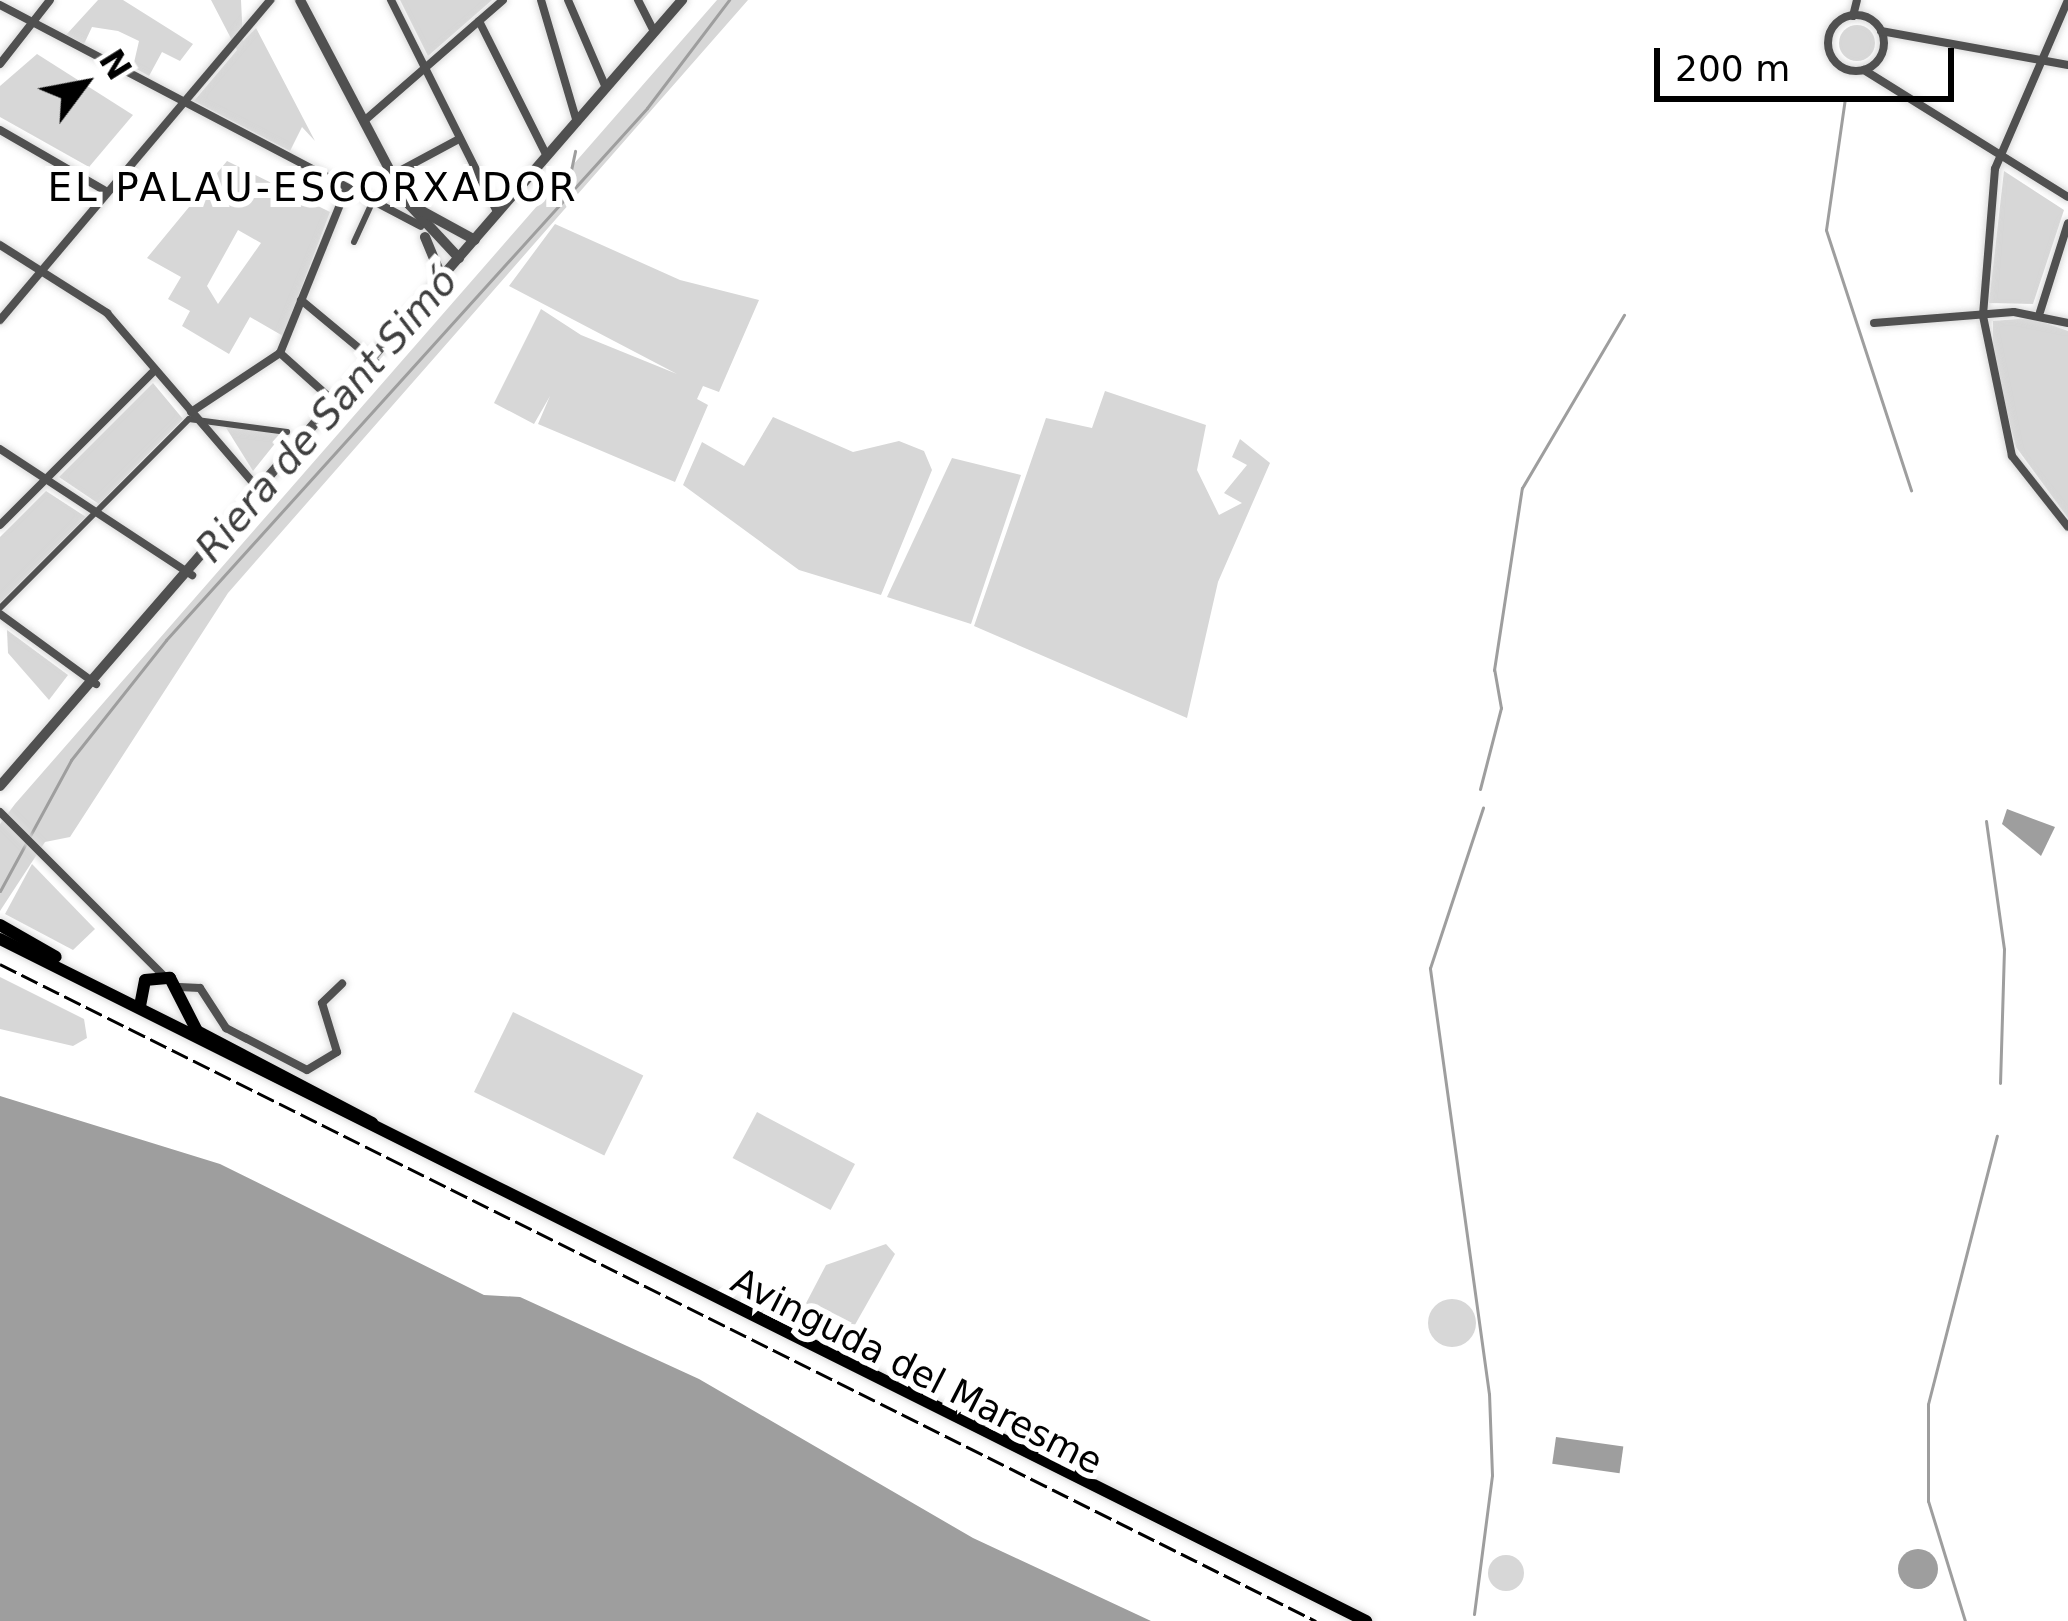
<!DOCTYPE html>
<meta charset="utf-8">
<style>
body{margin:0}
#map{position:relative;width:2068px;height:1621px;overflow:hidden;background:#fff;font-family:"DejaVu Sans",sans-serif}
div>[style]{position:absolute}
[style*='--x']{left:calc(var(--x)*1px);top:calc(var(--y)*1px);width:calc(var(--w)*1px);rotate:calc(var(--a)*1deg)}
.green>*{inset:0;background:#d7d7d7;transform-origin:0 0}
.round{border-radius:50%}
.water>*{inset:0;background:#9e9e9e;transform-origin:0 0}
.stream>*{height:3px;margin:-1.5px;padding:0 1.5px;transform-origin:1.5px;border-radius:1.5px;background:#9e9e9e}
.roads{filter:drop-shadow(0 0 3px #dbdbdb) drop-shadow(0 0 3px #dbdbdb)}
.pedestrian>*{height:6px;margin:-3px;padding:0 3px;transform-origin:3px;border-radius:3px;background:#505050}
.minor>*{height:8px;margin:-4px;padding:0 4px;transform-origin:4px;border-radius:4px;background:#505050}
.minor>.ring{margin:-4px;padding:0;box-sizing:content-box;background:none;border:8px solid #505050;border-radius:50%}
.tertiary>*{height:10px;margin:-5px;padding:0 5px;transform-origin:5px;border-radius:5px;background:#505050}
.primary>*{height:12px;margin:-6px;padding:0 6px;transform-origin:6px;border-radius:6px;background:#000}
.rail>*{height:3px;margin-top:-1.5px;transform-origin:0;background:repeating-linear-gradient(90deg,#000 0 18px,transparent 0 24px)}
span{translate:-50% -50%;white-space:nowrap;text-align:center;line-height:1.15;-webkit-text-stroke:12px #fff;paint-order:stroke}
.street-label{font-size:36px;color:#000}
.neighbourhood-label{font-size:39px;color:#000;letter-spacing:3px}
.water-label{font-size:39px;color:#3f3f3f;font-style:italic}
.north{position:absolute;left:24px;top:24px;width:120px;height:120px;-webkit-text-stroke:9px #fff;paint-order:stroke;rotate:58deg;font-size:33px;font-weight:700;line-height:48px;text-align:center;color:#000}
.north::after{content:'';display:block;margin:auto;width:42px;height:54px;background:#000;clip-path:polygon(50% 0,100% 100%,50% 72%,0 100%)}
.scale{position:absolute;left:1654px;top:48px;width:300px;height:54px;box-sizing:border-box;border:6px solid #000;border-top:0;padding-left:15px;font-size:36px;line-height:42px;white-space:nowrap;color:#000;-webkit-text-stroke:9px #fff;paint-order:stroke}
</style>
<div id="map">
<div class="green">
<div style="clip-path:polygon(98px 0,123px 0,193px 44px,180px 61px,162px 52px,149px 76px,133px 67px,139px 41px,118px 31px,92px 27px,84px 44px,66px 35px)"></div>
<div style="clip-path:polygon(211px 0,241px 0,243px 41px,256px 28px,315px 141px,302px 127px,290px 151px,194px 101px,237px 50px)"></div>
<div style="clip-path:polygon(400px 0,492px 0,428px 56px)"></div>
<div style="clip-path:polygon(717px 0,748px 0,228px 593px,70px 837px,45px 842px,0 911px,0 824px,15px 804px)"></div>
<div class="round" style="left:1839px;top:25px;width:36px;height:36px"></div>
<div style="clip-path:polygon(37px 54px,133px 115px,89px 167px,0 117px,0 86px)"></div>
<div style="clip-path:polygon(evenodd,227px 161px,330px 212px,283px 336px,250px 317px,229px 354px,182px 326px,190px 311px,168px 299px,181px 277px,147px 258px,227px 161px,238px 230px,261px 243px,218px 304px,207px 286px,238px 230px)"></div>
<div style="clip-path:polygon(2004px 171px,2064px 210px,2033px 304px,1989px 303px)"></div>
<div style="clip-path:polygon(555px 224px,680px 280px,759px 300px,719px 392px,703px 386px,697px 399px,708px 405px,675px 482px,538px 424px,550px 396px,534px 424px,494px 403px,541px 309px,581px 335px,677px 374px,509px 286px)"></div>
<div style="clip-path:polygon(2031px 318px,2068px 331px,2068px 518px,2016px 447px,1993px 356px,1993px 321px)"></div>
<div style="clip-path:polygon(153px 383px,183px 419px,141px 461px,99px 504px,59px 477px)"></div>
<div style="clip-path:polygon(1105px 391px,1206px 425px,1197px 470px,1219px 515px,1242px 503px,1224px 493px,1247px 465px,1232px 457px,1240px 439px,1270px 463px,1218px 582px,1187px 718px,974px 626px,1046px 418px,1092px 428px)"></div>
<div style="clip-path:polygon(773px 417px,853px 452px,899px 441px,924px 451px,932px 470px,881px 595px,799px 570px,683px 485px,702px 442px,744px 466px)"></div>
<div style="clip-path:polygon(225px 426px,279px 434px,281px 436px,253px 471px)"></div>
<div style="clip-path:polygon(952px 458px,1021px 475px,971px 624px,887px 597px)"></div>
<div style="clip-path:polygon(46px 491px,86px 517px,0 603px,0 537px)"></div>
<div style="clip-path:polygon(7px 630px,68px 675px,49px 700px,8px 653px)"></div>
<div style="clip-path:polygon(32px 864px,95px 929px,73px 950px,5px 914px)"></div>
<div style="clip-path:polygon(0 977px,84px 1019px,87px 1038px,73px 1046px,0 1029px)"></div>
<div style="left:513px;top:1012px;width:145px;height:89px;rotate:26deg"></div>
<div style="left:757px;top:1112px;width:111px;height:52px;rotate:28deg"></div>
<div style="clip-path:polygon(886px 1244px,895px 1254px,843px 1346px,834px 1352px,791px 1332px,826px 1265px)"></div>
<div class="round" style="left:1428px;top:1299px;width:48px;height:48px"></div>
<div class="round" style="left:1488px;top:1555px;width:36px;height:36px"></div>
</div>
<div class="water">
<div style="clip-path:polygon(2007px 809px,2055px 827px,2041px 856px,2002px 824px)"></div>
<div style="clip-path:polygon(0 1096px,220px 1164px,484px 1295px,520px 1297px,699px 1379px,973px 1538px,1151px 1621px,0 1621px)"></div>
<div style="left:1556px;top:1437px;width:68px;height:27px;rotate:8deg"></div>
<div class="round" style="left:1898px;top:1549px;width:40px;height:40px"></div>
</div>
<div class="stream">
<div style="--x:1845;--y:98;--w:133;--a:98.2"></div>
<div style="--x:1826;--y:230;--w:274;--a:71.9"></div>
<div style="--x:567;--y:189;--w:39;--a:-78"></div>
<div style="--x:1480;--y:789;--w:84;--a:-75.5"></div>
<div style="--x:1501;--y:708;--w:39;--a:-100"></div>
<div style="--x:1494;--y:670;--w:184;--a:-81.3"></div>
<div style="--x:1522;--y:488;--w:201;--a:-59.5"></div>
<div style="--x:1986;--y:821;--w:129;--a:82"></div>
<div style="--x:2004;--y:949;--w:134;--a:91.7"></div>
<div style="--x:0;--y:891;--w:149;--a:-61.5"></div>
<div style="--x:71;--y:760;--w:153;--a:-51.6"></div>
<div style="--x:166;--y:640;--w:717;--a:-47.88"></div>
<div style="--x:647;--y:108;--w:136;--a:-52.8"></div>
<div style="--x:1474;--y:1614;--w:140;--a:-82.6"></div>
<div style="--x:1492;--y:1475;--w:81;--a:-92.1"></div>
<div style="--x:1489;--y:1394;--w:430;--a:-97.9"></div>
<div style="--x:1430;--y:968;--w:169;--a:-71.7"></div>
<div style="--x:1965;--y:1621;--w:126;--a:-107.1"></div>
<div style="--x:1928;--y:1501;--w:97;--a:-90"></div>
<div style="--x:1928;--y:1404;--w:277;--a:-75.6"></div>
</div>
<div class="roads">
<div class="pedestrian">
<div style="--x:354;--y:242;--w:41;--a:-65.3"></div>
<div style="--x:0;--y:608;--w:267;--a:-45"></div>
<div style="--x:189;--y:419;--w:99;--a:7.6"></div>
</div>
<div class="minor">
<div style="--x:391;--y:0;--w:237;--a:63.4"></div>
<div style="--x:541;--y:0;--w:127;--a:73.6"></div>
<div style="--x:568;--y:0;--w:96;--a:66.6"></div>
<div style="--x:638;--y:0;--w:36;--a:63"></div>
<div style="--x:2068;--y:0;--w:184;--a:113.4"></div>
<div style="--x:1995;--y:169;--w:147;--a:94.7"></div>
<div style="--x:1983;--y:316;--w:143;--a:78.3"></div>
<div style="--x:2012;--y:456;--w:90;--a:51.7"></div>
<div style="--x:0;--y:5;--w:475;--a:27.7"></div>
<div class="ring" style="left:1828px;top:15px;width:48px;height:48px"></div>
<div style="--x:1853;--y:16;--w:16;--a:-76"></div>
<div style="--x:479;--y:21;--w:151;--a:63.3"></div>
<div style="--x:1881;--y:31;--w:190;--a:10.3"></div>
<div style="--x:0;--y:64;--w:81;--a:-52"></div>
<div style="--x:1864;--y:70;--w:240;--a:31.9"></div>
<div style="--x:364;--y:121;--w:184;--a:-41"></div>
<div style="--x:0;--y:130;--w:120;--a:30"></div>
<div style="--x:392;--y:175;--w:74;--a:-28.3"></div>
<div style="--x:0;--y:245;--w:127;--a:32.4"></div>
<div style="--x:107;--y:313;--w:238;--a:49.3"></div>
<div style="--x:301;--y:300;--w:99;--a:39.7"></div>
<div style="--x:2040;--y:312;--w:93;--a:-72.5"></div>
<div style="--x:0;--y:320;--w:419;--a:-49.8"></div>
<div style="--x:1874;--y:323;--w:140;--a:-4.5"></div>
<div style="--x:2014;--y:312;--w:55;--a:11.5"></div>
<div style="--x:280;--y:353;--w:79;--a:41.9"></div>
<div style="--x:191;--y:412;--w:107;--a:-33.5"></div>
<div style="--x:280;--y:353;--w:174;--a:-68"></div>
<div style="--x:0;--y:449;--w:230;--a:33.3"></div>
<div style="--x:0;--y:525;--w:219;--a:-45"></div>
<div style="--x:0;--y:614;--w:119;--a:36.1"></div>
<div style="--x:0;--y:812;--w:232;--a:45"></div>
<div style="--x:179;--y:987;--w:21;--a:3"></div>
<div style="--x:200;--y:988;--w:48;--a:57"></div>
<div style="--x:226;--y:1028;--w:91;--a:27.4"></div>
<div style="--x:307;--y:1070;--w:35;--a:-31"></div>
<div style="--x:337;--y:1052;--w:51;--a:-107"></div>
<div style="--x:322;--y:1003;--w:28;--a:-44"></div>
</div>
<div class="tertiary">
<div style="--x:300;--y:0;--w:227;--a:62.2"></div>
<div style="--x:406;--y:201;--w:78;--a:47.1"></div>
<div style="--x:409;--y:204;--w:75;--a:28.6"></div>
<div style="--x:425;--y:237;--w:44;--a:67.5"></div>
<div style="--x:0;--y:786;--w:1041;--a:-49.05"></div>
</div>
<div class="primary">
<div style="--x:0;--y:925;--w:64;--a:29.7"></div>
<div style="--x:0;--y:939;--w:1527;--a:26.53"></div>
<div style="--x:140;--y:1006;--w:26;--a:-79"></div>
<div style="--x:145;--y:980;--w:25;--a:-5"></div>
<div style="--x:170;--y:978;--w:59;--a:63"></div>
<div style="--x:197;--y:1031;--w:198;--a:27.7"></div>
</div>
</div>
<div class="rail">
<div style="--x:0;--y:964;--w:1471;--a:26.53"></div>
</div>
<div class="street-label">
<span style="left:917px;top:1371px;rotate:27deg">Avinguda del Maresme</span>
</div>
<div class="neighbourhood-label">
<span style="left:313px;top:188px">EL PALAU-ESCORXADOR</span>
</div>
<div class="water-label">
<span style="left:327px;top:415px;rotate:-49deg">Riera de Sant Simó</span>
</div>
<div class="north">N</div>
<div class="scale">200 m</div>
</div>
